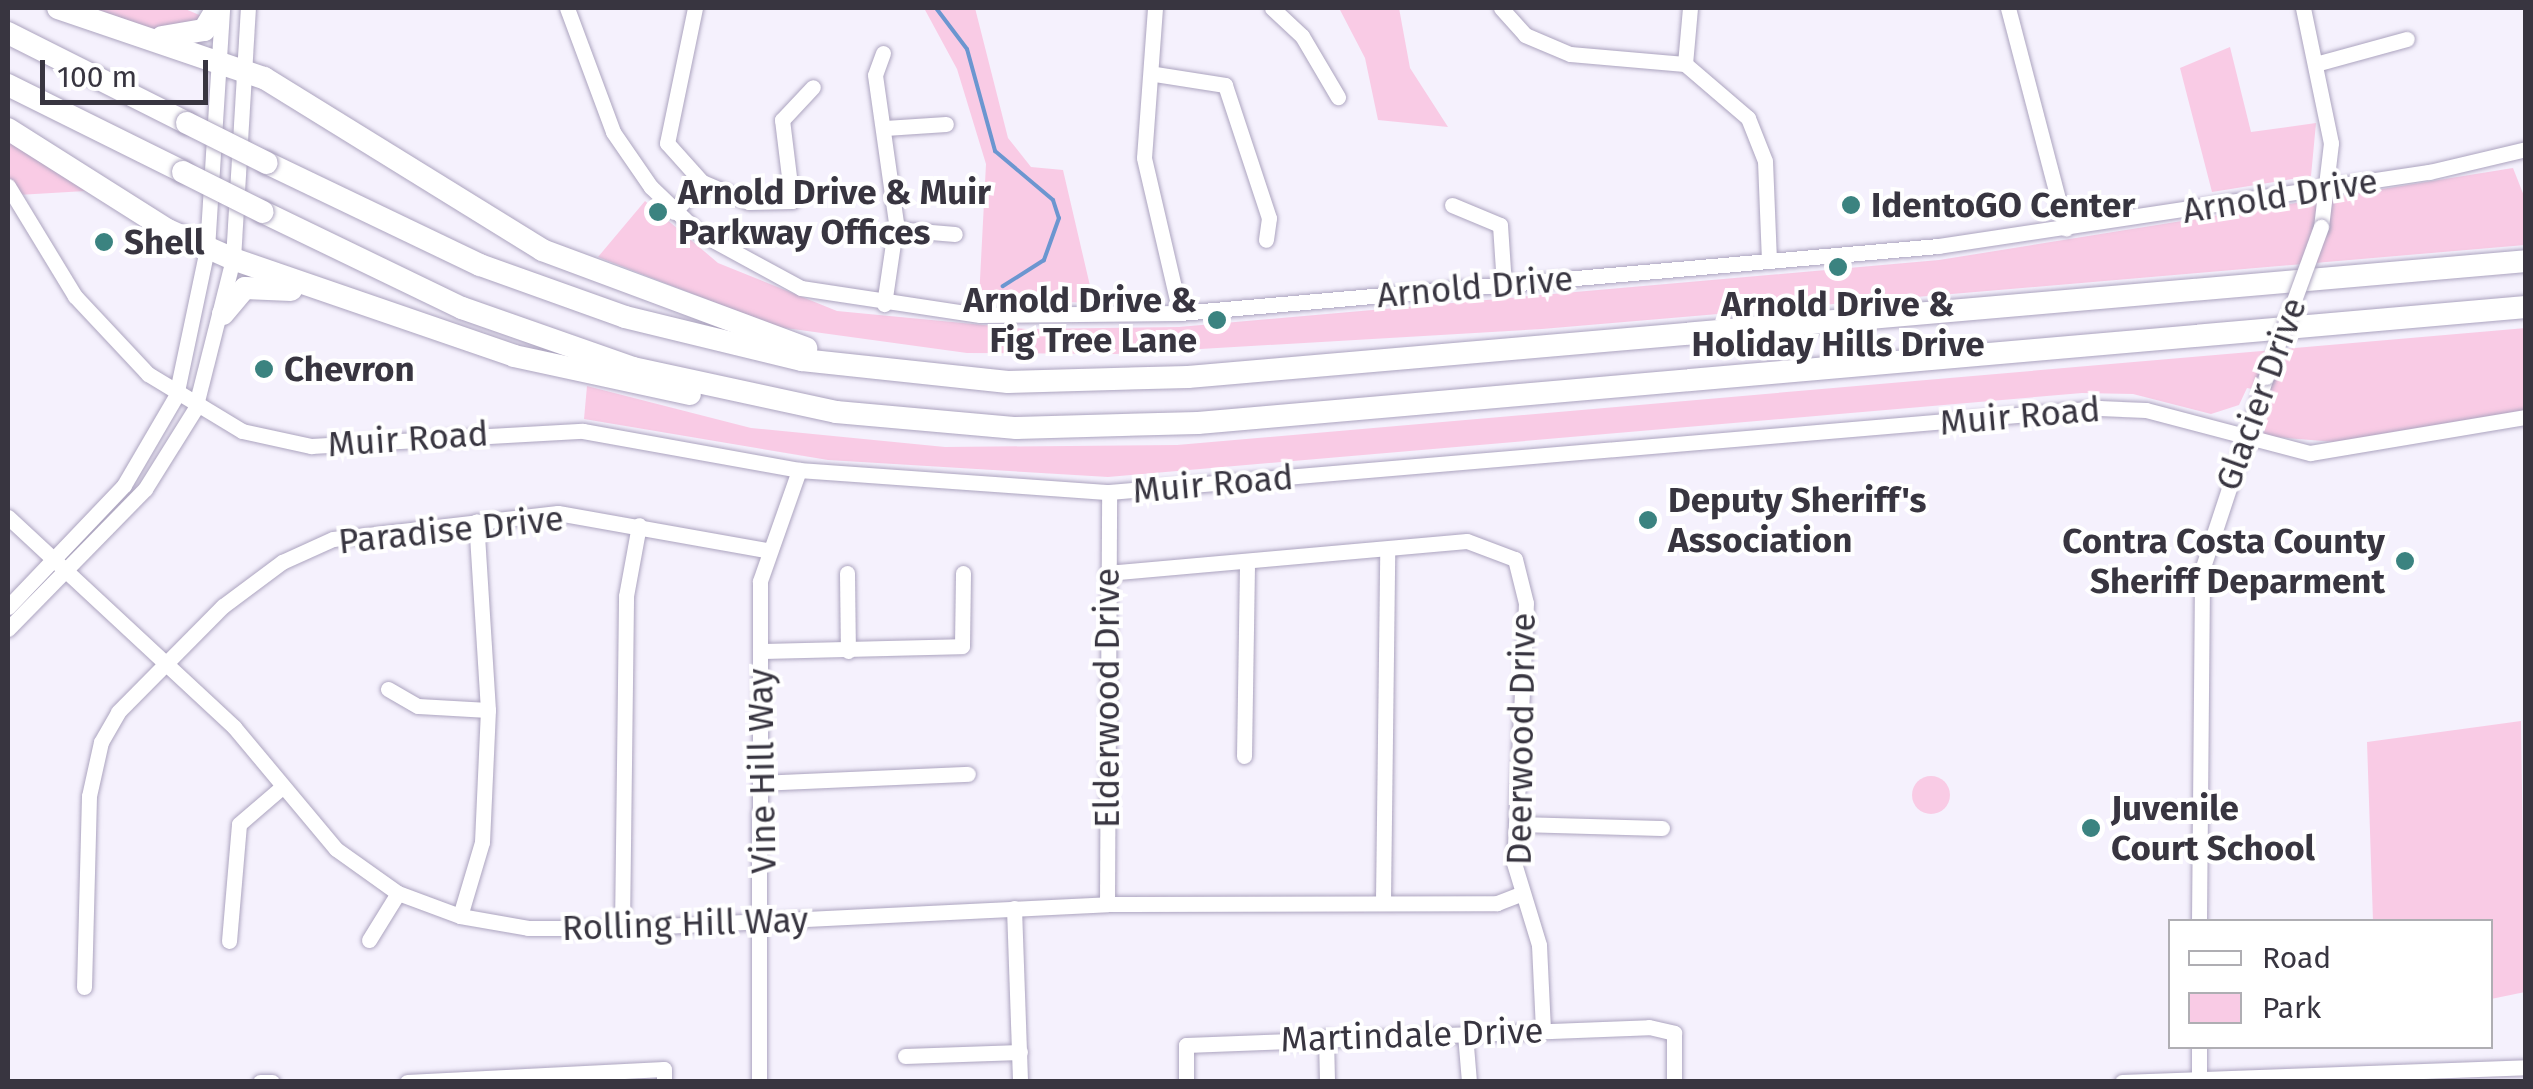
<!DOCTYPE html>
<style>
body{margin:0}
#map{position:relative;width:2533px;height:1089px;overflow:hidden;background:#f5f1fd;font-family:"Fira Sans",sans-serif}
div>[style]{position:absolute}
[style*='--x']{left:calc(var(--x)*1px);top:calc(var(--y)*1px);width:calc(var(--w)*1px);rotate:calc(var(--a)*1deg)}
.green>*{inset:0;background:#f9cbe5}
.round{border-radius:50%}
.stream>*{height:4px;margin:-2px;padding:0 2px;transform-origin:2px;border-radius:2px;background:#6c96d0}
.roads{filter:drop-shadow(0 0 2px #aca4bf) drop-shadow(0 0 2px #aca4bf)}
.minor>*{height:15px;margin:-7.5px;padding:0 7.5px;transform-origin:7.5px;border-radius:7.5px;background:#fff}
.highway>*{height:22px;margin:-11px;padding:0 11px;transform-origin:11px;border-radius:11px;background:#fff}
.bridges{filter:drop-shadow(0 0 2px #aca4bf) drop-shadow(0 0 2px #aca4bf)}
.minor-bridge>*{height:15px;margin:-7.5px;padding:0 7.5px;transform-origin:7.5px;border-radius:7.5px;background:#fff}
.highway-bridge>*{height:22px;margin:-11px;padding:0 11px;transform-origin:11px;border-radius:11px;background:#fff}
.dots>*{width:28px;height:28px;translate:-50% -50%;box-sizing:border-box;border:5px solid #fff;border-radius:50%}
span{translate:-50% -50%;white-space:nowrap;text-align:center;line-height:1.15;-webkit-text-stroke:8px #fff;paint-order:stroke}
.poi-label{font-size:35px;color:#383540;font-weight:700}
.left{translate:0 -50%;text-align:left}
.right{translate:-100% -50%;text-align:right}
.street-label{font-size:35px;color:#383540}
.frame{position:absolute;inset:0;border:10px solid #383540;pointer-events:none}
.legend{position:absolute;left:2168px;top:919px;width:325px;height:130px;box-sizing:border-box;background:#fff;border:2px solid #afaeb3;margin:0;padding:12px 18px;list-style:none;font-size:30px;color:#383540}
.legend li{display:flex;align-items:center;gap:20px;height:50px}
.legend b{width:50px;border:2px solid #afaeb3}
.scale{position:absolute;left:40px;top:60px;width:168px;height:45px;box-sizing:border-box;border:5px solid #383540;border-top:0;padding-left:12px;font-size:30px;line-height:35px;white-space:nowrap;color:#383540;-webkit-text-stroke:8px #fff;paint-order:stroke}
</style>
<div id="map">
<div class="green">
<div style="clip-path:polygon(58px 8px,183px 8px,213px 21px,190px 38px)"></div>
<div style="clip-path:polygon(924px 8px,975px 8px,1008px 138px,1031px 167px,1063px 170px,1094px 303px,979px 299px,986px 164px,957px 69px)"></div>
<div style="clip-path:polygon(1339px 8px,1399px 8px,1410px 68px,1448px 127px,1378px 120px,1365px 58px)"></div>
<div style="clip-path:polygon(2230px 47px,2251px 132px,2316px 123px,2311px 176px,2212px 192px,2180px 68px)"></div>
<div style="clip-path:polygon(8px 129px,102px 190px,18px 195px,8px 186px)"></div>
<div style="clip-path:polygon(2513px 168px,2526px 201px,2525px 245px,1542px 329px,1116px 354px,967px 353px,778px 327px,598px 257px,645px 201px,718px 263px,837px 311px,1026px 329px,1179px 327px,1939px 260px)"></div>
<div style="clip-path:polygon(2526px 328px,2525px 417px,2335px 442px,2263px 436px,2273px 393px,2247px 388px,2239px 405px,2211px 414px,2133px 394px,2082px 393px,1108px 477px,828px 460px,584px 419px,587px 386px,751px 428px,945px 447px,1177px 445px)"></div>
<div style="clip-path:polygon(2521px 721px,2525px 992px,2491px 999px,2490px 922px,2373px 921px,2367px 742px)"></div>
<div class="round" style="left:1912px;top:776px;width:38px;height:38px"></div>
</div>
<div class="stream">
<div style="--x:936;--y:8;--w:51;--a:52.9"></div>
<div style="--x:967;--y:49;--w:106;--a:74.6"></div>
<div style="--x:995;--y:151;--w:76;--a:40.2"></div>
<div style="--x:1053;--y:200;--w:19;--a:72"></div>
<div style="--x:1059;--y:218;--w:45;--a:109.7"></div>
<div style="--x:1044;--y:260;--w:49;--a:147.6"></div>
</div>
<div class="roads">
<div class="minor">
<div style="--x:567;--y:8;--w:132;--a:69.6"></div>
<div style="--x:613;--y:132;--w:67;--a:55.4"></div>
<div style="--x:651;--y:187;--w:65;--a:43.8"></div>
<div style="--x:698;--y:232;--w:117;--a:28.5"></div>
<div style="--x:801;--y:288;--w:181;--a:8.6"></div>
<div style="--x:980;--y:315;--w:200;--a:-0.6"></div>
<div style="--x:1180;--y:313;--w:761;--a:-5.05"></div>
<div style="--x:1938;--y:246;--w:497;--a:-8.6"></div>
<div style="--x:2429;--y:172;--w:100;--a:-13.3"></div>
<div style="--x:695;--y:8;--w:138;--a:101.7"></div>
<div style="--x:667;--y:143;--w:52;--a:48.1"></div>
<div style="--x:702;--y:182;--w:51;--a:23.1"></div>
<div style="--x:749;--y:202;--w:43;--a:-1.3"></div>
<div style="--x:792;--y:201;--w:82;--a:-97"></div>
<div style="--x:782;--y:120;--w:45;--a:-46.8"></div>
<div style="--x:1155;--y:8;--w:150;--a:94.2"></div>
<div style="--x:1144;--y:158;--w:159;--a:76.9"></div>
<div style="--x:1272;--y:8;--w:41;--a:43"></div>
<div style="--x:1302;--y:36;--w:71;--a:59.5"></div>
<div style="--x:1501;--y:8;--w:36;--a:48"></div>
<div style="--x:1525;--y:35;--w:49;--a:22.9"></div>
<div style="--x:1570;--y:54;--w:115;--a:5"></div>
<div style="--x:1685;--y:64;--w:83;--a:40.6"></div>
<div style="--x:1748;--y:118;--w:46;--a:68.4"></div>
<div style="--x:1765;--y:161;--w:100;--a:87.7"></div>
<div style="--x:2008;--y:8;--w:228;--a:75.3"></div>
<div style="--x:2303;--y:8;--w:138;--a:78.3"></div>
<div style="--x:2331;--y:143;--w:85;--a:96.8"></div>
<div style="--x:883;--y:53;--w:23;--a:110"></div>
<div style="--x:875;--y:75;--w:149;--a:81.9"></div>
<div style="--x:896;--y:223;--w:82;--a:98.4"></div>
<div style="--x:2319;--y:63;--w:91;--a:-15.3"></div>
<div style="--x:1685;--y:64;--w:56;--a:-84.9"></div>
<div style="--x:1155;--y:74;--w:71;--a:8.9"></div>
<div style="--x:1225;--y:85;--w:140;--a:71.7"></div>
<div style="--x:1269;--y:218;--w:22;--a:98"></div>
<div style="--x:885;--y:128;--w:61;--a:-3.8"></div>
<div style="--x:8;--y:186;--w:129;--a:58.7"></div>
<div style="--x:75;--y:296;--w:107;--a:46.9"></div>
<div style="--x:148;--y:374;--w:110;--a:31.2"></div>
<div style="--x:242;--y:431;--w:71;--a:12.3"></div>
<div style="--x:311;--y:446;--w:272;--a:-3.2"></div>
<div style="--x:583;--y:431;--w:219;--a:10.2"></div>
<div style="--x:799;--y:470;--w:311;--a:4.1"></div>
<div style="--x:1109;--y:492;--w:994;--a:-4.85"></div>
<div style="--x:2099;--y:408;--w:47;--a:2.4"></div>
<div style="--x:2146;--y:410;--w:170;--a:14.7"></div>
<div style="--x:2310;--y:453;--w:219;--a:-9.5"></div>
<div style="--x:1452;--y:205;--w:52;--a:22.6"></div>
<div style="--x:1500;--y:225;--w:60;--a:86.2"></div>
<div style="--x:674;--y:212;--w:41;--a:-47"></div>
<div style="--x:895;--y:229;--w:60;--a:4.8"></div>
<div style="--x:8;--y:517;--w:309;--a:42.9"></div>
<div style="--x:234;--y:727;--w:159;--a:50.1"></div>
<div style="--x:336;--y:849;--w:76;--a:35.4"></div>
<div style="--x:398;--y:893;--w:66;--a:20.4"></div>
<div style="--x:460;--y:916;--w:69;--a:10"></div>
<div style="--x:528;--y:928;--w:94;--a:0"></div>
<div style="--x:622;--y:928;--w:486;--a:-2.8"></div>
<div style="--x:1107;--y:904;--w:390;--a:-0.1"></div>
<div style="--x:1497;--y:903;--w:25;--a:-21"></div>
<div style="--x:847;--y:573;--w:78;--a:89.3"></div>
<div style="--x:1107;--y:573;--w:361;--a:-5.1"></div>
<div style="--x:1467;--y:541;--w:51;--a:20.6"></div>
<div style="--x:1515;--y:559;--w:45;--a:76"></div>
<div style="--x:1526;--y:603;--w:260;--a:92.6"></div>
<div style="--x:1514;--y:863;--w:86;--a:73"></div>
<div style="--x:1539;--y:945;--w:85;--a:87.3"></div>
<div style="--x:8;--y:607;--w:168;--a:-46.4"></div>
<div style="--x:124;--y:485;--w:103;--a:-59.7"></div>
<div style="--x:176;--y:396;--w:150;--a:-78.1"></div>
<div style="--x:207;--y:249;--w:241;--a:-86.4"></div>
<div style="--x:8;--y:629;--w:196;--a:-45.6"></div>
<div style="--x:145;--y:489;--w:94;--a:-58"></div>
<div style="--x:195;--y:409;--w:155;--a:-75.8"></div>
<div style="--x:233;--y:259;--w:251;--a:-86.6"></div>
<div style="--x:760;--y:651;--w:202;--a:-1.4"></div>
<div style="--x:962;--y:646;--w:73;--a:-89.2"></div>
<div style="--x:388;--y:689;--w:34;--a:30"></div>
<div style="--x:418;--y:706;--w:70;--a:3.3"></div>
<div style="--x:1244;--y:756;--w:192;--a:-89.1"></div>
<div style="--x:760;--y:783;--w:208;--a:-2.5"></div>
<div style="--x:1517;--y:824;--w:145;--a:1.6"></div>
<div style="--x:1383;--y:900;--w:348;--a:-89.3"></div>
<div style="--x:1107;--y:904;--w:412;--a:-89.7"></div>
<div style="--x:1014;--y:908;--w:174;--a:88"></div>
<div style="--x:460;--y:916;--w:77;--a:-73.4"></div>
<div style="--x:482;--y:842;--w:132;--a:-87.4"></div>
<div style="--x:488;--y:710;--w:189;--a:-93.6"></div>
<div style="--x:2199;--y:922;--w:352;--a:-89.5"></div>
<div style="--x:2202;--y:570;--w:203;--a:-71.7"></div>
<div style="--x:622;--y:928;--w:332;--a:-89.3"></div>
<div style="--x:626;--y:596;--w:72;--a:-79.6"></div>
<div style="--x:369;--y:940;--w:55;--a:-58.3"></div>
<div style="--x:229;--y:941;--w:117;--a:-85.1"></div>
<div style="--x:239;--y:824;--w:57;--a:-40.7"></div>
<div style="--x:84;--y:987;--w:191;--a:-88.5"></div>
<div style="--x:89;--y:796;--w:55;--a:-77.5"></div>
<div style="--x:101;--y:742;--w:34;--a:-60"></div>
<div style="--x:118;--y:712;--w:149;--a:-45.3"></div>
<div style="--x:223;--y:606;--w:74;--a:-36.7"></div>
<div style="--x:282;--y:562;--w:56;--a:-24.3"></div>
<div style="--x:333;--y:539;--w:226;--a:-6.6"></div>
<div style="--x:558;--y:513;--w:211;--a:10.1"></div>
<div style="--x:1465;--y:1034;--w:48;--a:85.2"></div>
<div style="--x:1326;--y:1037;--w:45;--a:88.7"></div>
<div style="--x:2199;--y:1046;--w:36;--a:90"></div>
<div style="--x:905;--y:1056;--w:115;--a:-2"></div>
<div style="--x:260;--y:1082;--w:12;--a:0"></div>
<div style="--x:407;--y:1082;--w:257;--a:-2.9"></div>
<div style="--x:664;--y:1069;--w:13;--a:90"></div>
<div style="--x:759;--y:1082;--w:501;--a:-89.89"></div>
<div style="--x:760;--y:581;--w:118;--a:-70.6"></div>
<div style="--x:1186;--y:1082;--w:37;--a:-90"></div>
<div style="--x:1186;--y:1045;--w:463;--a:-2.2"></div>
<div style="--x:1649;--y:1027;--w:26;--a:13"></div>
<div style="--x:1674;--y:1033;--w:49;--a:90"></div>
<div style="--x:2122;--y:1082;--w:404;--a:-2.1"></div>
</div>
<div class="highway">
<div style="--x:58;--y:8;--w:218;--a:18.8"></div>
<div style="--x:264;--y:78;--w:327;--a:31.7"></div>
<div style="--x:542;--y:250;--w:282;--a:20.4"></div>
<div style="--x:8;--y:33;--w:200;--a:26.7"></div>
<div style="--x:162;--y:37;--w:43;--a:-9.5"></div>
<div style="--x:204;--y:30;--w:26;--a:-59"></div>
<div style="--x:8;--y:85;--w:195;--a:26.4"></div>
<div style="--x:8;--y:129;--w:189;--a:32.3"></div>
<div style="--x:168;--y:230;--w:71;--a:24"></div>
<div style="--x:233;--y:259;--w:297;--a:19"></div>
<div style="--x:514;--y:356;--w:180;--a:12.2"></div>
<div style="--x:267;--y:163;--w:236;--a:25.6"></div>
<div style="--x:480;--y:265;--w:154;--a:19.7"></div>
<div style="--x:625;--y:317;--w:182;--a:13.7"></div>
<div style="--x:802;--y:360;--w:207;--a:6.1"></div>
<div style="--x:1008;--y:382;--w:180;--a:-1.6"></div>
<div style="--x:1188;--y:377;--w:1343;--a:-4.95"></div>
<div style="--x:263;--y:212;--w:221;--a:25.8"></div>
<div style="--x:462;--y:308;--w:181;--a:19.3"></div>
<div style="--x:633;--y:368;--w:208;--a:12.2"></div>
<div style="--x:836;--y:412;--w:181;--a:5.1"></div>
<div style="--x:1016;--y:428;--w:182;--a:-1.6"></div>
<div style="--x:1198;--y:423;--w:1333;--a:-4.99"></div>
<div style="--x:223;--y:314;--w:34;--a:-50"></div>
<div style="--x:245;--y:288;--w:46;--a:2.5"></div>
</div>
</div>
<div class="bridges">
<div class="minor-bridge">
<div style="--x:2266;--y:377;--w:160;--a:-69.9"></div>
</div>
<div class="highway-bridge">
<div style="--x:187;--y:123;--w:89;--a:26.6"></div>
<div style="--x:183;--y:172;--w:89;--a:26.6"></div>
</div>
</div>
<div class="dots">
<div style="left:1851px;top:205px;background:#3b8380"></div>
<div style="left:658px;top:212px;background:#3b8380"></div>
<div style="left:104px;top:242px;background:#3b8380"></div>
<div style="left:1838px;top:267px;background:#3b8380"></div>
<div style="left:1217px;top:320px;background:#3b8380"></div>
<div style="left:264px;top:369px;background:#3b8380"></div>
<div style="left:1648px;top:520px;background:#3b8380"></div>
<div style="left:2405px;top:561px;background:#3b8380"></div>
<div style="left:2091px;top:828px;background:#3b8380"></div>
</div>
<div class="poi-label">
<span class="left" style="left:678px;top:212px">Arnold Drive &amp; Muir<br>Parkway Offices</span>
<span class="left" style="left:1871px;top:205px">IdentoGO Center</span>
<span class="left" style="left:124px;top:242px">Shell</span>
<span class="right" style="left:1197px;top:320px">Arnold Drive &amp;<br>Fig Tree Lane</span>
<span style="left:1838px;top:324px">Arnold Drive &amp;<br>Holiday Hills Drive</span>
<span class="left" style="left:284px;top:369px">Chevron</span>
<span class="left" style="left:1668px;top:520px">Deputy Sheriff's<br>Association</span>
<span class="right" style="left:2385px;top:561px">Contra Costa County<br>Sheriff Deparment</span>
<span class="left" style="left:2111px;top:828px">Juvenile<br>Court School</span>
</div>
<div class="street-label">
<span style="left:2280px;top:196px;rotate:-9deg">Arnold Drive</span>
<span style="left:1475px;top:287px;rotate:-5deg">Arnold Drive</span>
<span style="left:2261px;top:394px;rotate:-70deg">Glacier Drive</span>
<span style="left:2020px;top:416px;rotate:-5deg">Muir Road</span>
<span style="left:408px;top:439px;rotate:-4deg">Muir Road</span>
<span style="left:1213px;top:484px;rotate:-5deg">Muir Road</span>
<span style="left:451px;top:530px;rotate:-6deg">Paradise Drive</span>
<span style="left:1107px;top:698px;rotate:-90deg">Elderwood Drive</span>
<span style="left:1521px;top:739px;rotate:-89deg">Deerwood Drive</span>
<span style="left:762px;top:771px;rotate:-91deg">Vine Hill Way</span>
<span style="left:685px;top:924px;rotate:-2deg">Rolling Hill Way</span>
<span style="left:1412px;top:1035px;rotate:-2deg">Martindale Drive</span>
</div>
<div class="frame"></div>
<ul class="legend">
<li><b style="height:12px;background:#fff"></b>Road</li>
<li><b style="height:28px;background:#f9cbe5"></b>Park</li>
</ul>
<div class="scale">100 m</div>
</div>
